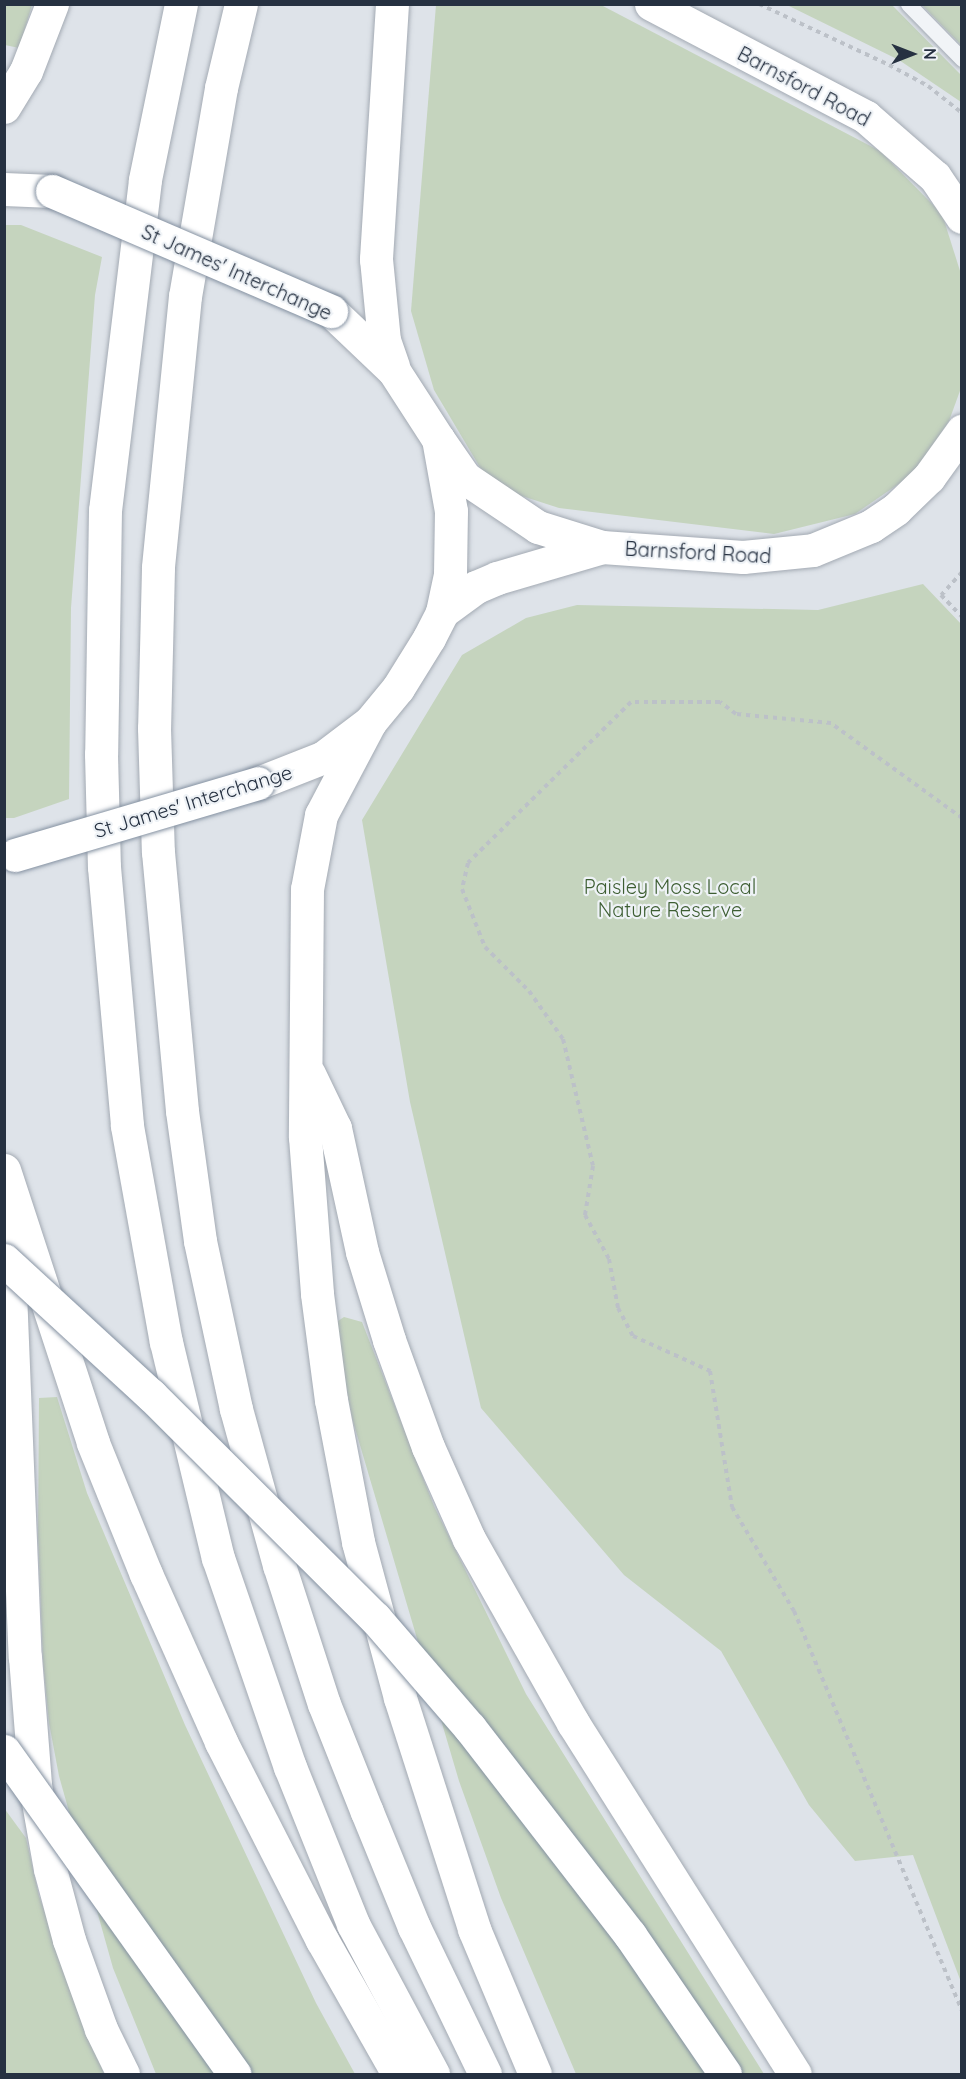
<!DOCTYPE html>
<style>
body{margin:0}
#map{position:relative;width:966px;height:2079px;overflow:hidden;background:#dee3e9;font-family:Quicksand,sans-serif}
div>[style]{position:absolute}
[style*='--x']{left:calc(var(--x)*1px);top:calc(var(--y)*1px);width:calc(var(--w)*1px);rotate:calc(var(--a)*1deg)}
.green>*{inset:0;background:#c5d4be}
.path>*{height:4px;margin-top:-2px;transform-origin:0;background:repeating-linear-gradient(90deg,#bcc1c8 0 4.5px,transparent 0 9px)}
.roads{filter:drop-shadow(0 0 2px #a3aab3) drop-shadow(0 0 2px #a3aab3)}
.lane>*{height:15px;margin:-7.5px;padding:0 7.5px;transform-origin:7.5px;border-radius:7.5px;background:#f1f4f7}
.primary>*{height:33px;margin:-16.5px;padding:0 16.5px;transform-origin:16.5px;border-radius:16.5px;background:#fff}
.highway>*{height:33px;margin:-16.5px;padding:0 16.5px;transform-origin:16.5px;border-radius:16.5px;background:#fff}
.bridges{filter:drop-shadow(0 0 2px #8491a1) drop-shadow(0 0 2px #8491a1)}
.highway-bridge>*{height:33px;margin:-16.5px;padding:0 16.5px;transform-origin:16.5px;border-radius:16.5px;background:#fff}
span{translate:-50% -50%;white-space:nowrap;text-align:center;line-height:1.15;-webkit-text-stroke:4.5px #eef2f6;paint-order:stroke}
.street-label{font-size:20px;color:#263141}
.park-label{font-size:20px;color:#3d5e32}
.frame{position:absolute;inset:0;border:6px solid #263141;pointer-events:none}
.north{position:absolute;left:882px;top:24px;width:60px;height:60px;-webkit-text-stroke:4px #eef2f6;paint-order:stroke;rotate:90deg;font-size:16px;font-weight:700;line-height:24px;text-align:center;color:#263141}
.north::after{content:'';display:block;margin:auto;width:21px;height:27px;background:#263141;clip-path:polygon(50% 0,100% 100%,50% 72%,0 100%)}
</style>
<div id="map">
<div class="green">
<div style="clip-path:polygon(5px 5px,32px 5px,19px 48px,5px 45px)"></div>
<div style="clip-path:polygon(436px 5px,601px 5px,880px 151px,942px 214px,961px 274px,961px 388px,949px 421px,913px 474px,855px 514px,774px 534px,559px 508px,491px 486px,434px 390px,411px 311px)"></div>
<div style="clip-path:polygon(787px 5px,892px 5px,961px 75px,961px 102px,899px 60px)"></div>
<div style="clip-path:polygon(922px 5px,961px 5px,961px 45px)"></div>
<div style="clip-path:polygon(5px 225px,21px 225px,102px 257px,95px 295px,71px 608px,69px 799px,14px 818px,4px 818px)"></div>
<div style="clip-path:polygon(923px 584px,962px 625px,961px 1982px,913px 1855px,855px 1861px,809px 1805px,721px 1651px,624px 1575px,481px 1408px,410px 1102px,362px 820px,462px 655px,526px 618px,577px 605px,818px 610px)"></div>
<div style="clip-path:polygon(344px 1317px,362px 1322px,434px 1506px,526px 1694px,764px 2074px,576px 2074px,501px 1898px,459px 1781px,352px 1418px,336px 1332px,338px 1321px)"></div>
<div style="clip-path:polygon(57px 1397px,87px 1493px,185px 1725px,316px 2003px,355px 2074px,156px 2074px,113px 1968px,59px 1776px,49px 1723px,43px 1661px,38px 1535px,39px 1398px)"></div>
<div style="clip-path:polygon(4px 1808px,26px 1838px,39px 1896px,104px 2074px,5px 2074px)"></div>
</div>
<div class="path">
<div style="--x:759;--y:4;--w:144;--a:25.1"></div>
<div style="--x:889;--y:65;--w:44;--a:28.3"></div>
<div style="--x:928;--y:86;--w:43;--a:38.5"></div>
<div style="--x:962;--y:572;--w:31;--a:132"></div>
<div style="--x:941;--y:595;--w:30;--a:46"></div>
<div style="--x:962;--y:818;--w:162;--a:-144.1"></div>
<div style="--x:831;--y:723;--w:95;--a:-174.6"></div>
<div style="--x:736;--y:714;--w:20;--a:-143"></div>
<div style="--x:720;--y:702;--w:89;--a:180"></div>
<div style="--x:631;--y:702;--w:229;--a:135.4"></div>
<div style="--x:468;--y:863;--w:27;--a:103"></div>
<div style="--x:462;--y:889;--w:62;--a:68.4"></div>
<div style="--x:485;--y:947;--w:62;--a:45"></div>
<div style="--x:529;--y:991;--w:59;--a:54.7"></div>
<div style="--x:563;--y:1039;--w:130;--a:76.7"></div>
<div style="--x:593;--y:1166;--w:50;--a:99.3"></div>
<div style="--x:585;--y:1215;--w:50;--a:61.4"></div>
<div style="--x:609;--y:1259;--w:50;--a:79.6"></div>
<div style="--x:618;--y:1308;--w:32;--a:62"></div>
<div style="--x:633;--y:1336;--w:85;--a:24.4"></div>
<div style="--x:710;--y:1371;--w:138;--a:80.8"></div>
<div style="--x:732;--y:1507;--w:121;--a:59.2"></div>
<div style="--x:794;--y:1611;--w:433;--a:67.2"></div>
</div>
<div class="roads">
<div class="lane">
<div style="--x:908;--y:4;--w:77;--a:45.5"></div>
</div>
<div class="primary">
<div style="--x:651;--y:4;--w:243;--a:27.7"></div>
<div style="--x:866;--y:117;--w:91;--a:41"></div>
<div style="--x:935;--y:177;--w:48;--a:56"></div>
<div style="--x:438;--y:439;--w:47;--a:55.3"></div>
<div style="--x:465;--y:478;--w:88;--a:33.9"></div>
<div style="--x:538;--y:527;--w:67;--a:17.4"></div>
<div style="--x:602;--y:547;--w:141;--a:4.1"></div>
<div style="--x:743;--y:557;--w:70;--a:-5.7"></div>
<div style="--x:813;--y:550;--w:63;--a:-22.5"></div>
<div style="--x:871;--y:526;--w:30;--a:-34"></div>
<div style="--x:896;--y:509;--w:46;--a:-44.1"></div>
<div style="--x:929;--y:477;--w:57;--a:-54.3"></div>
<div style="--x:442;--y:612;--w:42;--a:-36.3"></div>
<div style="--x:476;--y:587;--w:23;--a:-23"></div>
<div style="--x:497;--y:578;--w:109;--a:-16.4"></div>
</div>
<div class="highway">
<div style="--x:181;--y:4;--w:180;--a:101.6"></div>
<div style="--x:145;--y:180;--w:332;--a:96.9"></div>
<div style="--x:105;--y:510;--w:244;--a:90.9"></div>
<div style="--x:101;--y:754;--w:113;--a:88.5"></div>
<div style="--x:104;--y:867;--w:260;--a:84.9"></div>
<div style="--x:127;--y:1126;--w:219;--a:79.8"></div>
<div style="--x:166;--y:1342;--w:222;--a:76.5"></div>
<div style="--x:218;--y:1558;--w:221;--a:71"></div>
<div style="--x:290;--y:1767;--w:169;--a:68.1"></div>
<div style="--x:353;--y:1924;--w:170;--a:61.9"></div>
<div style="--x:241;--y:4;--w:86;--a:103.4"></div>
<div style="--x:221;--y:88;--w:211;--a:99.8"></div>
<div style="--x:185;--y:296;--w:273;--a:95.7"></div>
<div style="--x:158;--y:568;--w:160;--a:91.4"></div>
<div style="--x:154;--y:728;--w:124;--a:88.2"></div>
<div style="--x:158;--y:852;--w:260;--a:84.7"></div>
<div style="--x:182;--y:1111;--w:131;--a:82.1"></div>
<div style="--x:200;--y:1241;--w:172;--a:77.9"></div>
<div style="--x:236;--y:1409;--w:162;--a:74.6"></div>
<div style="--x:279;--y:1565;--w:146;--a:72.1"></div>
<div style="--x:324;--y:1704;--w:116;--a:68.3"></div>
<div style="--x:367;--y:1812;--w:124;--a:67.8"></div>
<div style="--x:414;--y:1927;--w:163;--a:64.2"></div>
<div style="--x:392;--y:4;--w:256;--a:93.6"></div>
<div style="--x:376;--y:259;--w:81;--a:84.4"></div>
<div style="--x:384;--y:340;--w:28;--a:71"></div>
<div style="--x:4;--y:107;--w:42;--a:-58.6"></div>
<div style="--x:26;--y:71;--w:72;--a:-68.8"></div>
<div style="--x:4;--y:189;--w:48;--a:2.4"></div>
<div style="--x:370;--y:722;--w:105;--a:117.8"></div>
<div style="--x:321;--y:815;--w:75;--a:100.7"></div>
<div style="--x:307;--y:889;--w:248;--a:90.5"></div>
<div style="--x:305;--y:1137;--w:157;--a:85.6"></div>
<div style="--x:317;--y:1294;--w:107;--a:82.5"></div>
<div style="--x:331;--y:1400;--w:145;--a:79.2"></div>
<div style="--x:358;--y:1542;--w:162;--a:74.9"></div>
<div style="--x:400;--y:1698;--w:243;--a:72.2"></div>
<div style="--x:474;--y:1929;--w:157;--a:67.2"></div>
<div style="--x:258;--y:783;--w:71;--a:-21.5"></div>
<div style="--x:324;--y:757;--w:58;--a:-37.3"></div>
<div style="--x:370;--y:722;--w:44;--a:-50.5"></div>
<div style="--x:398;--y:688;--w:59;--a:-58.2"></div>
<div style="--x:429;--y:638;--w:29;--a:-63"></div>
<div style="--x:442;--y:612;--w:39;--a:-78"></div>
<div style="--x:450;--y:574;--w:63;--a:-89.1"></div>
<div style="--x:451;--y:511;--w:73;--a:-100.2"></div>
<div style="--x:438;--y:439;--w:81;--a:-122.9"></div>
<div style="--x:394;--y:371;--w:87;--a:-136.4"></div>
<div style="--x:309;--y:1074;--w:60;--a:64.3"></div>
<div style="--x:335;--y:1128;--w:127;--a:77.7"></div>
<div style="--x:362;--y:1252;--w:92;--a:72.9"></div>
<div style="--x:389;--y:1340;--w:114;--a:70"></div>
<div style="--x:428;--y:1447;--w:101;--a:66"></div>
<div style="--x:469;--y:1539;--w:211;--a:60.5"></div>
<div style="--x:573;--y:1723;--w:415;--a:57.7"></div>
<div style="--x:4;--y:1170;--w:287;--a:71.9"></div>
<div style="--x:93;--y:1443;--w:141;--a:68"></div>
<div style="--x:146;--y:1574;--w:184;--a:65.9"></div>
<div style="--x:221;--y:1742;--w:222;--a:63"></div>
<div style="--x:322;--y:1940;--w:154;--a:60.4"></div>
<div style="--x:8;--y:1242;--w:415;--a:87.7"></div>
<div style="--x:25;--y:1657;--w:128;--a:85.5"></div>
<div style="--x:35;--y:1785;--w:85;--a:79.9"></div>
<div style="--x:50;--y:1869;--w:73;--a:75"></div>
<div style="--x:69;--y:1940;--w:95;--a:70.2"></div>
<div style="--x:101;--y:2029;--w:50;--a:63.9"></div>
</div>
</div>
<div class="bridges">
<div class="highway-bridge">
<div style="--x:52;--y:191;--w:304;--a:23.3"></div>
<div style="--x:15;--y:855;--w:253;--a:-16.5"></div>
<div style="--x:4;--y:1260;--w:200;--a:42.6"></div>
<div style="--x:151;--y:1395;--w:316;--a:44.9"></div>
<div style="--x:375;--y:1618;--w:145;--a:49.2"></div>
<div style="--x:470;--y:1728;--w:262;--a:52.3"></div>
<div style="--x:630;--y:1935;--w:168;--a:55.6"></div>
<div style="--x:4;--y:1751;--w:397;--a:54.5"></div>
</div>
</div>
<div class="street-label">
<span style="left:804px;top:86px;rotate:28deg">Barnsford Road</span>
<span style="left:237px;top:272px;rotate:24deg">St James' Interchange</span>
<span style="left:698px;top:552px;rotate:3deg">Barnsford Road</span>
<span style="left:193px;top:801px;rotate:-17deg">St James' Interchange</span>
</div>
<div class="park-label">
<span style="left:670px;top:898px">Paisley Moss Local<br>Nature Reserve</span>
</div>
<div class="frame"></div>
<div class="north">N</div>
</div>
